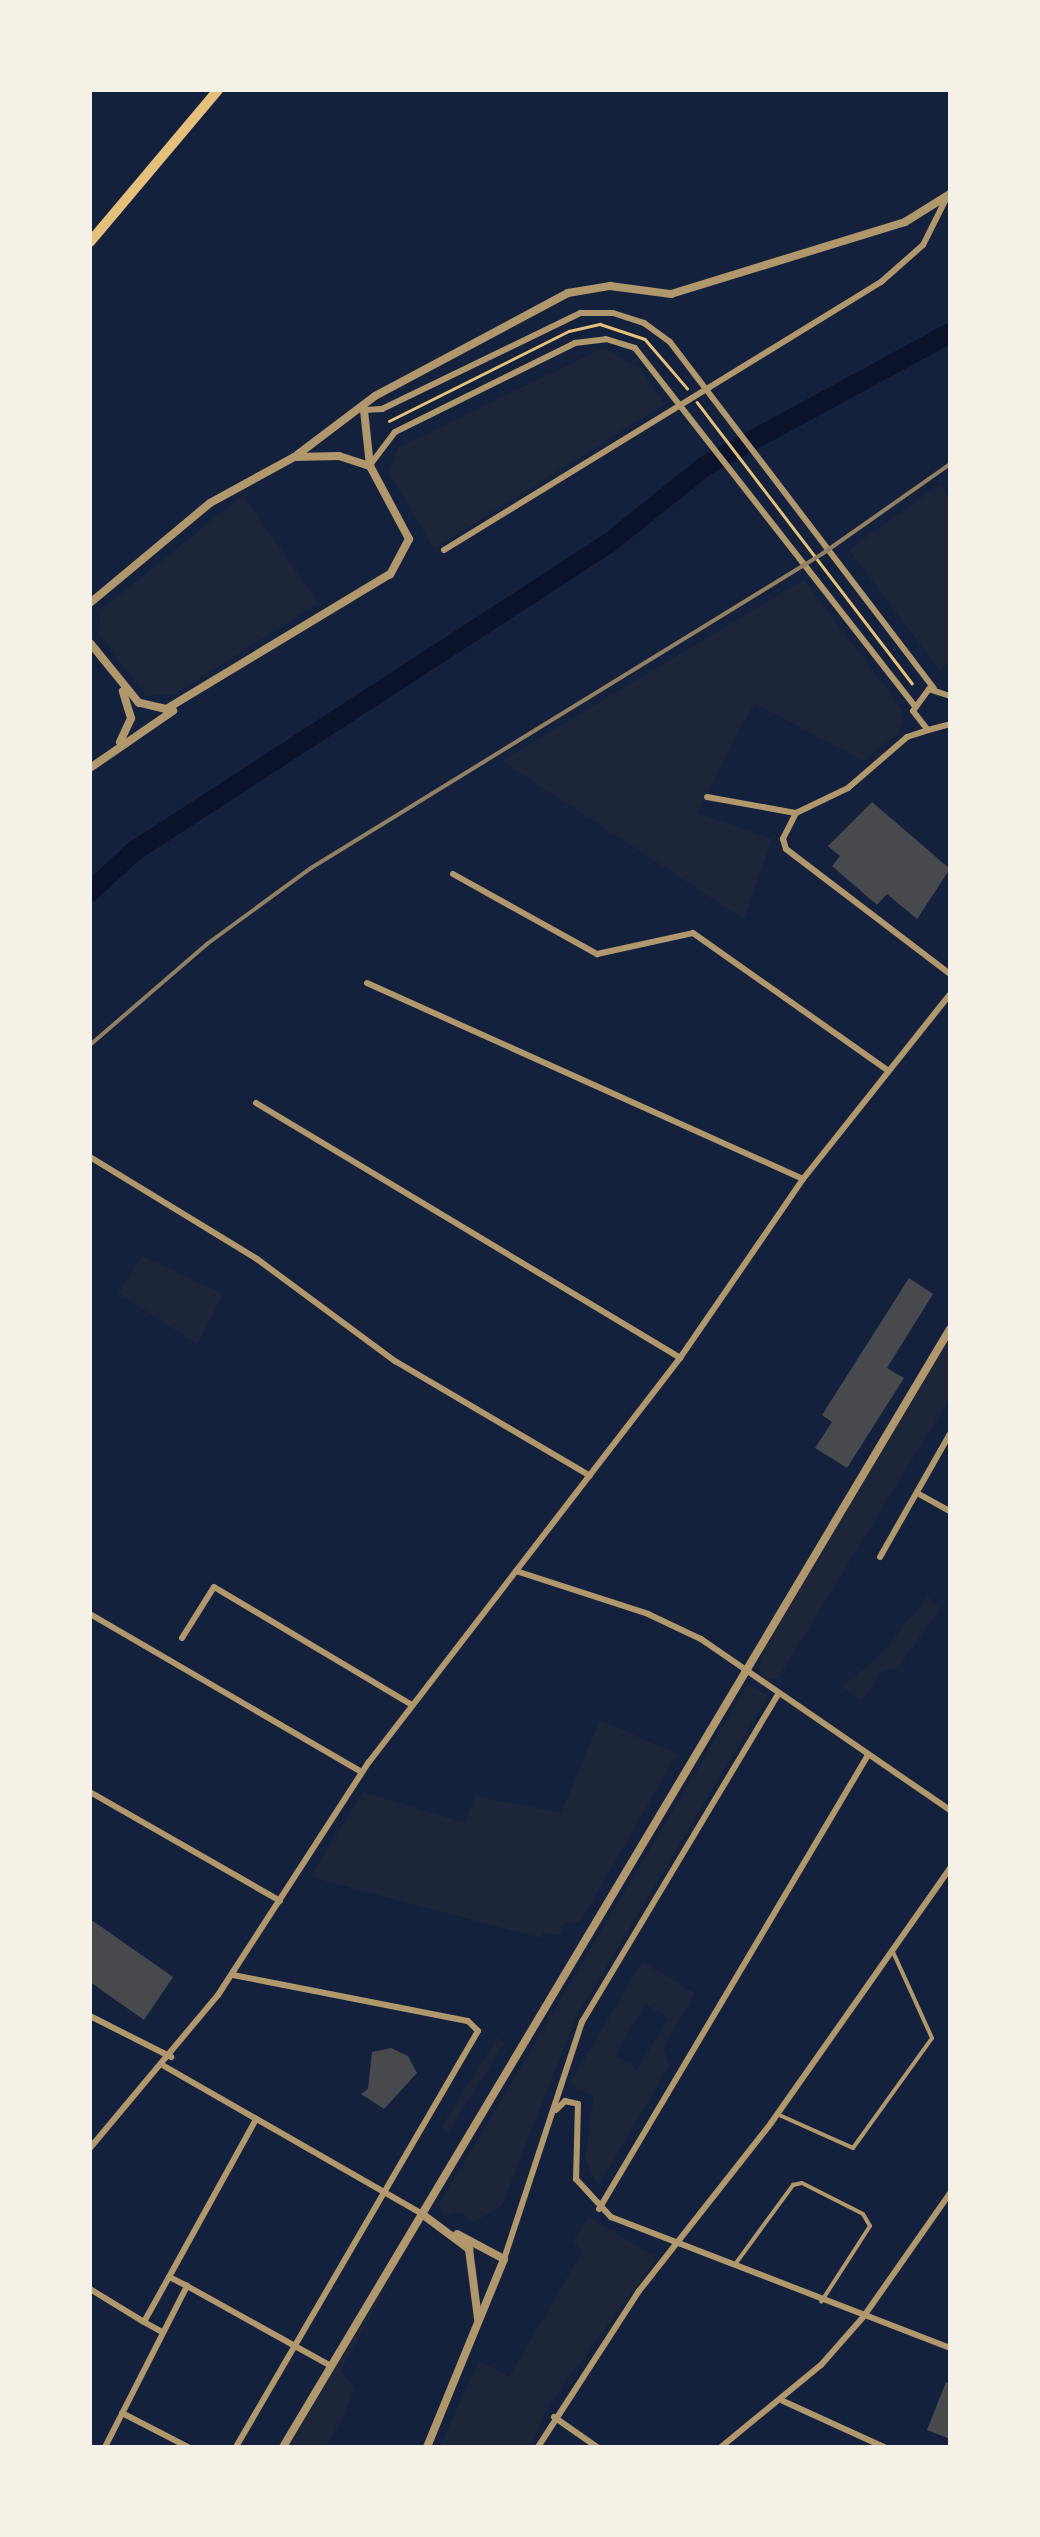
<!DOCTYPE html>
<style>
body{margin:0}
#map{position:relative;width:1040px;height:2537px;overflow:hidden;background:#14213d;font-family:"IBM Plex Sans",sans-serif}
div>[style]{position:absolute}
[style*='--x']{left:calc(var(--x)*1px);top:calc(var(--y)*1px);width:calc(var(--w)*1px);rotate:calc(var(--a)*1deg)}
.green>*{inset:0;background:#1d2539;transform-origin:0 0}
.river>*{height:20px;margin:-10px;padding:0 10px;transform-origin:10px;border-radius:10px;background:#0b132b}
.building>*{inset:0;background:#48494c}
.path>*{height:2.5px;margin:-1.25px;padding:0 1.25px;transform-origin:1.25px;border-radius:1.25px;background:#e5c07b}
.service>*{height:4px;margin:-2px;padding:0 2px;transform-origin:2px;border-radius:2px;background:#b1986c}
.minor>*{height:6px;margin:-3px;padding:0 3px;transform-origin:3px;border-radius:3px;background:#b1986c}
.tertiary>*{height:8px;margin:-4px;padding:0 4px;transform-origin:4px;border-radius:4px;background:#b1986c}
.primary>*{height:10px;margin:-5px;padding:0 5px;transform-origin:5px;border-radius:5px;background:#e5c07b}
.rail>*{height:4px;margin:-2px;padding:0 2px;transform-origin:2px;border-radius:2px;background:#918062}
span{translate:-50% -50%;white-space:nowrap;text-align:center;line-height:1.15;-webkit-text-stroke:8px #f6f1e7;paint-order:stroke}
.frame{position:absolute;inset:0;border:92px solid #f6f1e7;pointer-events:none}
</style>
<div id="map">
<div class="green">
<div style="clip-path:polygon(603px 348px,639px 368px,665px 404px,434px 549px,389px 473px,398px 448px)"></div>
<div style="clip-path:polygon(939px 485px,950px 497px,950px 661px,940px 670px,849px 550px)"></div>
<div style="clip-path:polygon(243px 495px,318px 603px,175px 694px,146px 696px,99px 634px,100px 611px)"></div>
<div style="clip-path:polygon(804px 580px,900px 706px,903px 720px,898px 733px,864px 761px,754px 703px,697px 813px,772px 839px,744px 919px,502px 761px)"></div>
<div style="clip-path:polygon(142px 1256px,223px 1294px,197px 1344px,118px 1293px)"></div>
<div style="clip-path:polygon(950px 1338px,950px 1398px,778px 1678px,765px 1679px,758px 1669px,762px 1653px)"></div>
<div style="clip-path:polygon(927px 1597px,941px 1607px,898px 1668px,882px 1671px,862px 1701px,842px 1687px,880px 1655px)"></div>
<div style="clip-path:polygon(748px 1684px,768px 1696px,576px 2017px,502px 2205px,474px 2222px,459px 2212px,444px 2217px,439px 2204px)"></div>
<div style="clip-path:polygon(600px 1720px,677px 1754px,580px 1922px,565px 1922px,559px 1936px,543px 1932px,541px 1938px,310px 1877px,363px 1792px,465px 1823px,475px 1796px,561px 1813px)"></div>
<div style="clip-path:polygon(evenodd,642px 1962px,695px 1993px,663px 2048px,669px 2066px,598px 2186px,585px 2158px,594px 2097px,570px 2083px,642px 1962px,646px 2004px,669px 2019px,637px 2069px,615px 2054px,646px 2004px)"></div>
<div style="left:497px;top:2038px;width:9px;height:105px;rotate:32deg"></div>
<div style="clip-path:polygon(589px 2217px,657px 2258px,546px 2409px,531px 2447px,440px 2447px,479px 2360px,509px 2377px,583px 2251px,573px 2241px)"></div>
<div style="clip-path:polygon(409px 2247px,340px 2371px,355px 2389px,343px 2417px,325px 2447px,289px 2447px)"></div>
</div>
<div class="river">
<div style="--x:90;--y:892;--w:59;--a:-42.9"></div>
<div style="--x:133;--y:852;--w:568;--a:-32.99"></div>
<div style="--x:609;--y:543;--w:123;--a:-38.7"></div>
<div style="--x:705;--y:466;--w:279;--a:-28.5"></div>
</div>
<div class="building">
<div style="clip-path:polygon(872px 802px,950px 869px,917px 919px,887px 894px,877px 905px,832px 866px,840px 856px,828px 846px)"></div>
<div style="clip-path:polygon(909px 1278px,933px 1294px,887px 1368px,904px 1378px,847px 1468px,815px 1448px,832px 1422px,822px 1415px)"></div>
<div style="clip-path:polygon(90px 1919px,173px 1977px,144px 2020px,90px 1982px)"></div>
<div style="clip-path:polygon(391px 2048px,408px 2056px,417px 2073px,384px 2109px,361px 2094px,368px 2089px,372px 2052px)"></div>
<div style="clip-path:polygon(946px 2382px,950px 2384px,950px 2439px,927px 2430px)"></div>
</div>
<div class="path">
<div style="--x:697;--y:402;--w:354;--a:52.6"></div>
<div style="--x:389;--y:421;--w:201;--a:-26.6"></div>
<div style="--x:569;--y:331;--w:32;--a:-13"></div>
<div style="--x:600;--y:324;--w:47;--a:18.4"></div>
<div style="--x:645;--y:339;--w:65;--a:49.4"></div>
</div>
<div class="service">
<div style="--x:777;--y:2114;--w:83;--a:24.1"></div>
<div style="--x:853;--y:2148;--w:135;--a:-54.3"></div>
<div style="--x:932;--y:2038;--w:97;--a:-114.4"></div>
<div style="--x:736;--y:2263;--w:97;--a:-53.8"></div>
<div style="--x:793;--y:2185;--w:9;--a:-13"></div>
<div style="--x:802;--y:2183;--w:68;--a:26.9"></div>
<div style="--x:863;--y:2214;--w:14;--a:60"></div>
<div style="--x:870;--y:2226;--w:90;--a:122.8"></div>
</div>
<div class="minor">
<div style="--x:364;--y:410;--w:18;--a:-3"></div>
<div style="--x:382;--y:409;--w:221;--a:-25.8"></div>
<div style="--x:581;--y:313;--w:32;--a:0"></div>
<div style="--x:613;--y:313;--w:33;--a:18"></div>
<div style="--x:644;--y:323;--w:32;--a:36"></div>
<div style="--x:670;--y:342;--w:435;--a:52.7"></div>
<div style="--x:370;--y:465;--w:41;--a:-52.9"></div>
<div style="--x:395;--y:432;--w:201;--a:-26.3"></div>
<div style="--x:575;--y:343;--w:31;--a:-7"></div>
<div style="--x:606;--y:339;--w:30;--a:17"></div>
<div style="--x:635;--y:348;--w:453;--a:52"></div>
<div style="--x:444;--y:550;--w:513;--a:-31.52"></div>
<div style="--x:881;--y:282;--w:56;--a:-41.4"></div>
<div style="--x:923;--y:245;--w:54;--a:-63.4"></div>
<div style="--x:950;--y:696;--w:22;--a:-162"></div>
<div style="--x:929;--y:689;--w:27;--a:126"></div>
<div style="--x:913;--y:711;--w:24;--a:52"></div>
<div style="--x:928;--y:730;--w:23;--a:-15"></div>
<div style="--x:707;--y:797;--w:90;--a:10.2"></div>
<div style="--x:796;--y:813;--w:58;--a:-25.7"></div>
<div style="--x:848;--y:788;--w:78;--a:-40.8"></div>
<div style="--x:907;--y:737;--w:22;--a:-18"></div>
<div style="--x:796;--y:813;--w:29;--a:117"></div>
<div style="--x:783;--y:839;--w:10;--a:73"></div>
<div style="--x:786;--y:849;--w:206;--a:37.3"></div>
<div style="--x:453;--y:874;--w:165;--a:29.1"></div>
<div style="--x:597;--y:954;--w:98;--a:-12.3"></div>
<div style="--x:693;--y:933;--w:236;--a:35.2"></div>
<div style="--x:367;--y:983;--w:478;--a:24.2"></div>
<div style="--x:256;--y:1103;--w:495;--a:31"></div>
<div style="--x:90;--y:1157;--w:196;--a:31.4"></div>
<div style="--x:257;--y:1259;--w:172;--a:36.5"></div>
<div style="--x:395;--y:1361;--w:226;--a:30.5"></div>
<div style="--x:917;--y:1493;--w:38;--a:29"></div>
<div style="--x:880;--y:1557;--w:142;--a:-60.4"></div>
<div style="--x:516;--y:1571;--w:139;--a:18"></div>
<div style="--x:648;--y:1614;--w:59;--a:25.3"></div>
<div style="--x:701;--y:1639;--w:302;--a:34.5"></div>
<div style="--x:90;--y:1614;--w:314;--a:30.2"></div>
<div style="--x:182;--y:1638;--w:60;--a:-57.9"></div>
<div style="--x:214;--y:1587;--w:230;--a:30.8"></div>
<div style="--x:90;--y:1792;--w:219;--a:29.8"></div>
<div style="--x:233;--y:1975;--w:239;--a:11.1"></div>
<div style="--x:468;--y:2021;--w:14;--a:45"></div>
<div style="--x:478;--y:2031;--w:481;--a:120.2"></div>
<div style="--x:90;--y:2016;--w:91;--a:26.8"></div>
<div style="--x:164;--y:2066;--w:297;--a:29.8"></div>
<div style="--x:556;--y:2110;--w:13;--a:-45"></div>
<div style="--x:565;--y:2101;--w:13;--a:13"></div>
<div style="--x:578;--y:2104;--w:75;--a:91.5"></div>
<div style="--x:576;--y:2179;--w:52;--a:47.4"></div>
<div style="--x:611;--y:2217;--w:363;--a:21.1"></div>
<div style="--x:90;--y:2148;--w:199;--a:-50.1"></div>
<div style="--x:218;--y:1995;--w:278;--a:-57.1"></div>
<div style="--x:369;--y:1762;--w:510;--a:-52.41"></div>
<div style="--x:680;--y:1358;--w:217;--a:-55.5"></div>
<div style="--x:803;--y:1179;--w:236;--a:-51.5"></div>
<div style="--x:599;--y:2209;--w:528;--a:-59.35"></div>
<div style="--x:504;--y:2259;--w:250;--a:-71.8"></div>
<div style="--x:582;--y:2022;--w:381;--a:-59.1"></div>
<div style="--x:169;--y:2277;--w:178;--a:-61.1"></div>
<div style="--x:187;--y:2286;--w:165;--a:29.1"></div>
<div style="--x:90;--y:2289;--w:63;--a:31.4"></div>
<div style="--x:783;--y:2401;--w:111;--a:24.5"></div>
<div style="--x:122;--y:2413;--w:74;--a:27.3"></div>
<div style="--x:554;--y:2417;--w:52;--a:34.9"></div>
<div style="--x:105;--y:2447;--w:181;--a:-63"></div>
<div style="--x:187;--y:2286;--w:20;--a:-153"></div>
<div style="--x:169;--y:2277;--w:51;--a:119.1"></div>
<div style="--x:144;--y:2322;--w:21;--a:29"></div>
<div style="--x:538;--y:2447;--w:186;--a:-57.1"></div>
<div style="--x:639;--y:2291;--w:214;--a:-51.8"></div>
<div style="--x:771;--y:2123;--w:312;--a:-54.9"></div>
<div style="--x:721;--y:2447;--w:129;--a:-39.4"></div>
<div style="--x:821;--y:2365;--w:65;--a:-48.7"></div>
<div style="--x:864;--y:2316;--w:150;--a:-55"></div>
</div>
<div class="tertiary">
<div style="--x:364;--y:410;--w:56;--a:83.9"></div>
<div style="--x:297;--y:455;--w:98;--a:-37.1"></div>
<div style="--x:375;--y:396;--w:219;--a:-28.1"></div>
<div style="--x:568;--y:293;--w:43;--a:-9.5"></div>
<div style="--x:610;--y:286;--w:62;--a:7.5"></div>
<div style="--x:671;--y:294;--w:245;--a:-17.1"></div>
<div style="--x:905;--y:222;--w:53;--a:-31.9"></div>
<div style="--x:90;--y:603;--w:156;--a:-39.8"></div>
<div style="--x:210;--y:503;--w:96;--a:-28.7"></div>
<div style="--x:294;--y:457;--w:45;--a:-1.3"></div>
<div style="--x:339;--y:456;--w:33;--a:18"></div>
<div style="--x:370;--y:466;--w:83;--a:61.9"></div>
<div style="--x:409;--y:539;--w:40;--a:118"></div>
<div style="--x:390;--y:574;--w:262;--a:148.9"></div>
<div style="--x:166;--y:709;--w:28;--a:-167"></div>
<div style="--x:139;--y:703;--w:77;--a:-129.2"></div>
<div style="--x:120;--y:742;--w:26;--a:-65"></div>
<div style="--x:131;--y:718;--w:28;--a:-107"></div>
<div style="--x:90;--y:768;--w:101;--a:-34.5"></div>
<div style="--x:422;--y:2214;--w:59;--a:36.7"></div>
<div style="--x:469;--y:2249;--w:70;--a:82.6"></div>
<div style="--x:283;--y:2447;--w:1302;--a:-59.18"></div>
<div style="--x:427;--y:2447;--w:203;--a:-67.7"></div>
<div style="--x:504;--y:2259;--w:53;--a:-152"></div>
</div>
<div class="primary">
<div style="--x:90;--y:242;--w:199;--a:-49.9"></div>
</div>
<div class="rail">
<div style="--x:90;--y:1045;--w:155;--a:-40.8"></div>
<div style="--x:207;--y:944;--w:129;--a:-36.2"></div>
<div style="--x:311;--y:868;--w:600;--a:-31.57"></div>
<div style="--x:822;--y:554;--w:156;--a:-35.1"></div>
</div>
<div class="frame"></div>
</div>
